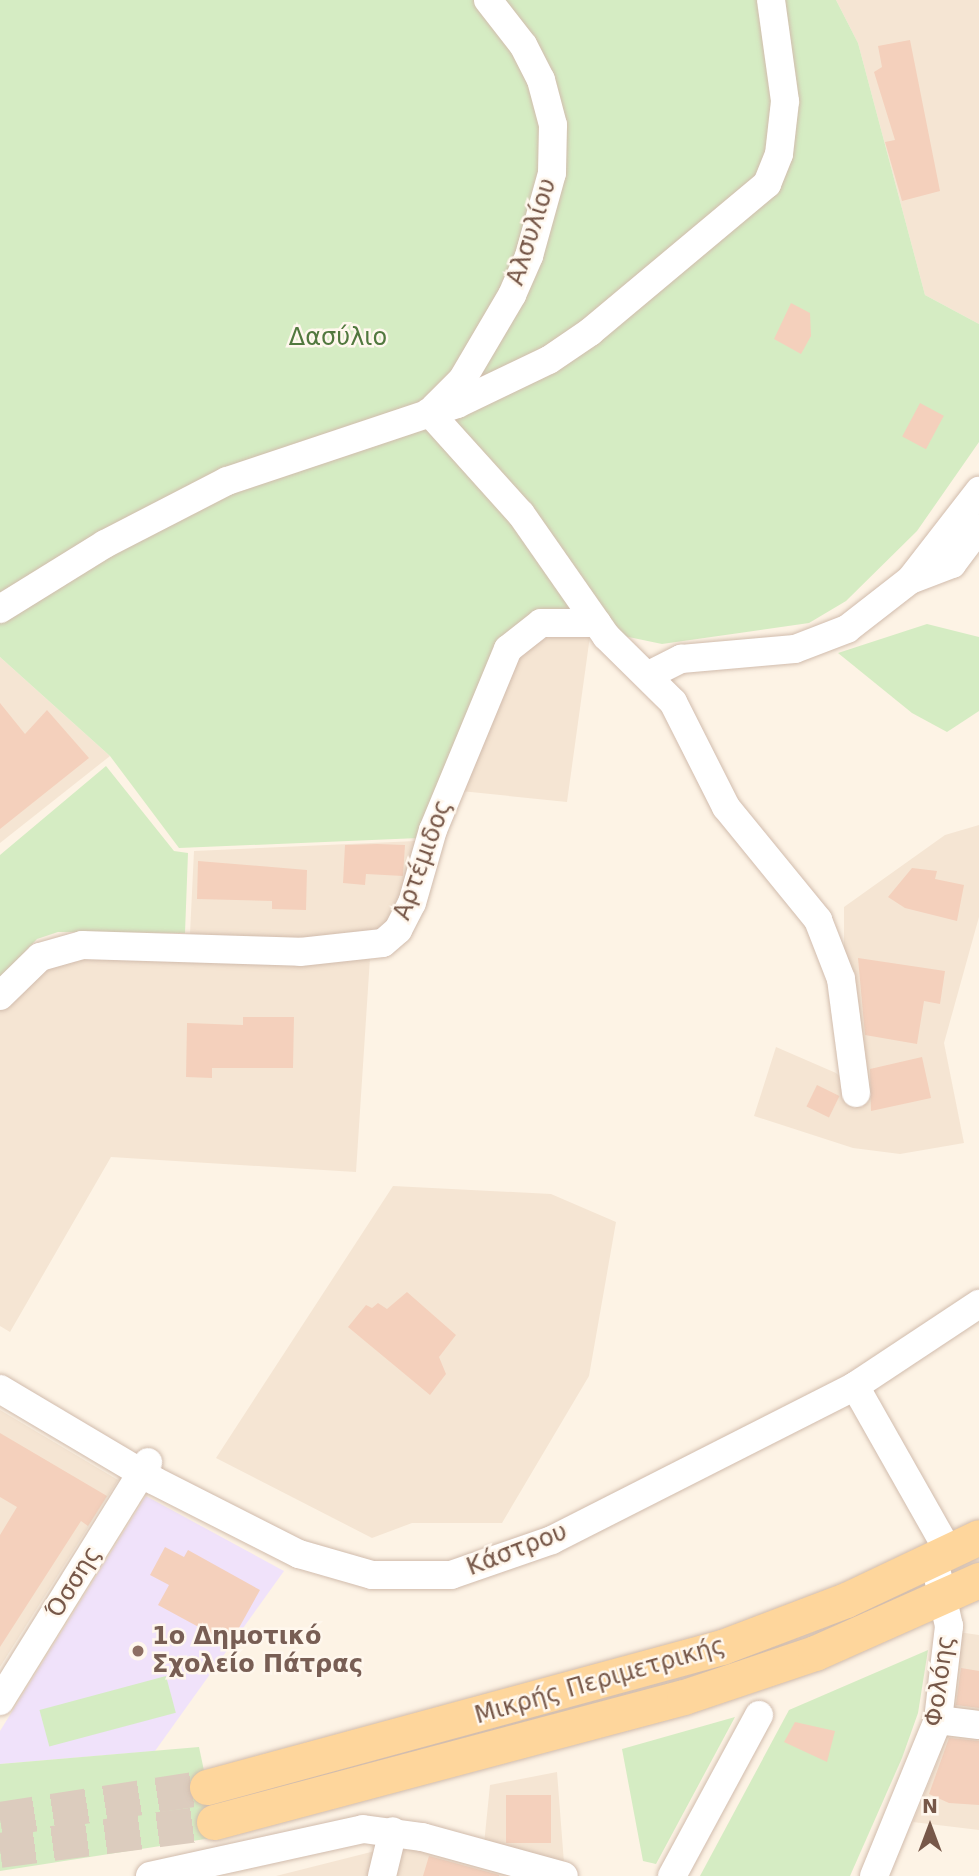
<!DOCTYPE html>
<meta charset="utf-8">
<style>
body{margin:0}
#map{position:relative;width:979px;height:1876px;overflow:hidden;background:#fdf3e5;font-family:"DejaVu Sans",sans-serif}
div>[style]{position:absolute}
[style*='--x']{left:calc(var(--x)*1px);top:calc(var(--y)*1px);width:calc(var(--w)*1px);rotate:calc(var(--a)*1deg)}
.residential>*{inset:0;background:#f5e5d3}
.education>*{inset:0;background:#f0e2fa}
.green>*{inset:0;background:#d5ecc3;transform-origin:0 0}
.building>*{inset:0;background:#f4d0bc;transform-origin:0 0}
.major-tunnel>*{height:35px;margin-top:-17.5px;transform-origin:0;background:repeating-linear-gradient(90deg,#dcccbe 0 35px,transparent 0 53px)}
.roads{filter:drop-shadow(0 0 2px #d1bcad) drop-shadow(0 0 2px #d1bcad)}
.minor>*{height:28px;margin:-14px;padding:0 14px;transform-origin:14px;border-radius:14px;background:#fff}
.major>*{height:35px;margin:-17.5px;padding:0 17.5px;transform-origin:17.5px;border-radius:17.5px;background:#fed69c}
.dots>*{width:19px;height:19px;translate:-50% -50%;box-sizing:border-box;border:4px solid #fff7ed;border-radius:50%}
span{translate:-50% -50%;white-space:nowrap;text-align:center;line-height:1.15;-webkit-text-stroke:5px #fff7ed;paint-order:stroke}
.street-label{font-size:24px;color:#775849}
.park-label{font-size:24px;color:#51783e}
.education-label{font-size:24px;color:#785e54;font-weight:700}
.left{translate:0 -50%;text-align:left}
.north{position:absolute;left:895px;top:1792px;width:70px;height:70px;-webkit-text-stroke:5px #fff7ed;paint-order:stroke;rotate:0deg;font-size:19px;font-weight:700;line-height:28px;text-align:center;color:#775849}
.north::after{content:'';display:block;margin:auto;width:24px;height:32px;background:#775849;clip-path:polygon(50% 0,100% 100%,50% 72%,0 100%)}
</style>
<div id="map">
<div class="residential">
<div style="clip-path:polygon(836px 0,979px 0,979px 324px,925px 295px,858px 43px)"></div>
<div style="clip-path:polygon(545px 635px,590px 636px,567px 802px,461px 791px,520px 649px)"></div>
<div style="clip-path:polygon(0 657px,110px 756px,0 843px)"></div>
<div style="clip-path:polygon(979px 825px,979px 917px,944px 1043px,964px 1143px,900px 1154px,853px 1148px,754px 1116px,776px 1047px,836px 1073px,861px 1097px,844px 970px,844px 907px,945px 835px)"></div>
<div style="clip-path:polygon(416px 841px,400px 899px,388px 921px,372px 934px,306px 940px,190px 934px,194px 851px)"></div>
<div style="clip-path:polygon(74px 957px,370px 958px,356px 1172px,111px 1157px,10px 1332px,0 1326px,0 1010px,39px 972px)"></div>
<div style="clip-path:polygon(393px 1186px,551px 1194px,616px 1222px,589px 1376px,502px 1523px,412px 1523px,372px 1538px,216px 1458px)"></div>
<div style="clip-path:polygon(0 1410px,118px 1480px,0 1667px)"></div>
<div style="clip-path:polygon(958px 1632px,979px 1635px,979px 1830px,913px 1822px,939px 1758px)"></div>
<div style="clip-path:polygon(557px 1772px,565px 1876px,276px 1876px,379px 1850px,431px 1850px,482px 1864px,490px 1785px)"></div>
</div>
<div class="education">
<div style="clip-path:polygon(146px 1496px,284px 1571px,155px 1751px,0 1764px,0 1731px)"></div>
</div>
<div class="green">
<div style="clip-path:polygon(0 0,836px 0,858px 43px,925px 295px,979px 324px,979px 442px,917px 531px,846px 601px,809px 623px,662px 644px,533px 617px,419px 838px,179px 848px,110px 756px,0 657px)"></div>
<div style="clip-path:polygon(927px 624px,979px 637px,979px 711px,947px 732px,912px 713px,838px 653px)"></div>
<div style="clip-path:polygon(106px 766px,174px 851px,188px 853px,185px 933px,58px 932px,37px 939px,0 978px,0 855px)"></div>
<div style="clip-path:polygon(928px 1650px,918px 1713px,902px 1758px,850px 1876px,700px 1876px,789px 1710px)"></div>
<div style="left:166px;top:1676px;width:38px;height:131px;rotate:75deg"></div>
<div style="clip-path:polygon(735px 1717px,656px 1864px,643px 1861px,622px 1749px)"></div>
<div style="clip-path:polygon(199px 1747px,218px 1837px,0 1871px,0 1764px)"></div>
</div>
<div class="building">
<div style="clip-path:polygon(910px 40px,940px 191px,902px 201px,885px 142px,895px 140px,874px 72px,882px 67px,878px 46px)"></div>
<div style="clip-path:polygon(791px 303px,810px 313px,811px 336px,801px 354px,774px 339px)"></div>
<div style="left:920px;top:403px;width:27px;height:38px;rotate:28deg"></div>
<div style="clip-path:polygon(0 703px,25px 734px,47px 710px,89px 758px,0 829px)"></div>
<div style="clip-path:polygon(377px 844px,405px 845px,403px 876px,366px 874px,365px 885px,343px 883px,345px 845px)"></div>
<div style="clip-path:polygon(198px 861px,307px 870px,306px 910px,272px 909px,272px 901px,197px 899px)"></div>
<div style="clip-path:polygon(912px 868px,937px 871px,935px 879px,964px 885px,957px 921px,905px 908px,888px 897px)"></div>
<div style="clip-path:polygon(858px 958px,945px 971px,940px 1004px,924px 1001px,917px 1044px,865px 1035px)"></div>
<div style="clip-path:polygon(243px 1017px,294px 1017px,293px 1068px,212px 1068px,212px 1078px,186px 1077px,187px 1023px,243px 1025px)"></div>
<div style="clip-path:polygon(922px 1057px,931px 1098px,871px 1111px,870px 1069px)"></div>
<div style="left:817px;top:1085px;width:25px;height:24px;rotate:26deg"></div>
<div style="clip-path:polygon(407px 1292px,456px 1335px,439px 1357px,446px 1374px,430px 1395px,348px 1327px,366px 1305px,372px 1308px,378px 1303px,387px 1309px)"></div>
<div style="clip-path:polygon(0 1433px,107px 1496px,88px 1526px,81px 1521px,0 1647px,0 1535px,17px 1507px,0 1497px)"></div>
<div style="clip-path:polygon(165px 1547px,184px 1557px,188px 1550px,260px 1590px,230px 1644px,158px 1605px,169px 1585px,150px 1575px)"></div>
<div style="clip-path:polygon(961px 1668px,979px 1671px,979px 1708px,956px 1705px)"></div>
<div style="clip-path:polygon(795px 1722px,835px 1731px,827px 1762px,784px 1742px)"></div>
<div style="clip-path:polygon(949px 1738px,979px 1741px,979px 1805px,949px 1803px,929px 1794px)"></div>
<div style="left:506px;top:1795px;width:45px;height:48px"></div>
<div style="clip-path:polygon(429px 1856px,499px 1875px,499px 1876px,423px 1876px)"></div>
</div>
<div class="major-tunnel">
<div style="--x:0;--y:1819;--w:209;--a:-8.8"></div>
<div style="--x:0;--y:1850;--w:216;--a:-7.5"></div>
</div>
<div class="roads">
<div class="minor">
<div style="--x:434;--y:408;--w:40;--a:-45"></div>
<div style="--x:462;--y:380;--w:99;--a:-59.5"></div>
<div style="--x:512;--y:295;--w:43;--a:-66.4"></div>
<div style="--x:529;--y:256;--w:86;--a:-74.5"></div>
<div style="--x:552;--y:173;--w:48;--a:-88.8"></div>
<div style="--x:553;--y:125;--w:47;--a:-104.9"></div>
<div style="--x:541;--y:80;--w:39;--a:-117"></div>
<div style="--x:523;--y:45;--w:57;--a:-127.9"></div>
<div style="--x:429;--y:412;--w:137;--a:48"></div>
<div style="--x:521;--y:514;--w:149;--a:55.1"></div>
<div style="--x:606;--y:636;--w:94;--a:44.6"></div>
<div style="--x:673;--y:702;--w:118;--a:63.2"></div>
<div style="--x:726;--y:807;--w:146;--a:50.8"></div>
<div style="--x:818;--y:920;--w:63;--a:68.7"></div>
<div style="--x:841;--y:979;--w:115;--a:82.5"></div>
<div style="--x:913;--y:579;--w:42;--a:-21"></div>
<div style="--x:952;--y:564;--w:45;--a:-53.1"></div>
<div style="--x:0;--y:609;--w:123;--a:-31.8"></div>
<div style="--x:105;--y:544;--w:137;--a:-27.3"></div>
<div style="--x:227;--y:481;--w:243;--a:-18.5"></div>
<div style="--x:457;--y:404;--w:102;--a:-25.6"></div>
<div style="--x:549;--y:360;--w:50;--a:-34.3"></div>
<div style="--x:590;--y:332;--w:231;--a:-39.9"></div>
<div style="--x:767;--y:184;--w:32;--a:-68"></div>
<div style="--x:779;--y:154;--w:53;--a:-83.5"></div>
<div style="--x:785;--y:101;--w:102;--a:-97.9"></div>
<div style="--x:649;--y:675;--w:36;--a:-27"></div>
<div style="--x:681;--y:659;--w:114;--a:-5"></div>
<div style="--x:795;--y:649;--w:56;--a:-21"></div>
<div style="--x:847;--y:629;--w:80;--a:-37.9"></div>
<div style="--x:910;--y:580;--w:113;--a:-52.2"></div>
<div style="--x:0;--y:996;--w:56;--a:-44.3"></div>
<div style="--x:40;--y:957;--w:44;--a:-15.9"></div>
<div style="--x:82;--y:945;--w:218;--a:1.8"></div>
<div style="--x:300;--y:952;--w:83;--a:-6.2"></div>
<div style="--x:383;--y:943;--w:20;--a:-41"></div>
<div style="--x:398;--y:930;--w:30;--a:-63"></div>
<div style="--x:412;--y:903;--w:76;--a:-74"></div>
<div style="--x:433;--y:830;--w:196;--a:-67.5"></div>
<div style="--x:508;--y:649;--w:42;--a:-38.2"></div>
<div style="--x:541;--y:623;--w:56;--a:0"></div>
<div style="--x:855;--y:1386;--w:191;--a:60.5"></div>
<div style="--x:0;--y:1389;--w:178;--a:30.7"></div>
<div style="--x:153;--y:1480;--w:164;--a:26.9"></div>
<div style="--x:299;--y:1554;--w:76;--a:16"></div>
<div style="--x:372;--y:1575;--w:79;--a:0"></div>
<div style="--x:451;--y:1575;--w:107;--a:-19.1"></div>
<div style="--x:552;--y:1540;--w:340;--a:-26.9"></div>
<div style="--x:855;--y:1386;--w:149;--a:-33.5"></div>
<div style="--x:0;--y:1701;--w:281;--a:-58.2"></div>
<div style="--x:938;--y:1720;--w:41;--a:7"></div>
<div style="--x:150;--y:1876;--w:218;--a:-12.4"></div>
<div style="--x:363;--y:1829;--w:60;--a:7.7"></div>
<div style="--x:422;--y:1837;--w:147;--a:15.4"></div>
<div style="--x:382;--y:1876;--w:46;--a:-76.3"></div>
<div style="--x:672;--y:1876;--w:183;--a:-61.6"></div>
<div style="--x:874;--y:1876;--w:169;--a:-67.7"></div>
<div style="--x:938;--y:1720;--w:95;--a:-83.3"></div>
<div style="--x:949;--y:1626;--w:68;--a:-102.8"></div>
</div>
<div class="major">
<div style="--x:207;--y:1787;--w:534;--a:-15.21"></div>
<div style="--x:722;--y:1647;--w:133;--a:-20.8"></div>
<div style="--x:846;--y:1600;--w:147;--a:-25.3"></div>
<div style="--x:214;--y:1822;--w:486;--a:-14.9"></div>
<div style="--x:684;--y:1697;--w:138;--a:-18.6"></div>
<div style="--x:815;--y:1653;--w:180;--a:-24"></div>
</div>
</div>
<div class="dots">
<div style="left:138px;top:1651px;background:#8d6e63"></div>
</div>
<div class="street-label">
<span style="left:532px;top:232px;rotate:-72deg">Αλσυλίου</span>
<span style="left:423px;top:860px;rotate:-70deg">Αρτέμιδος</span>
<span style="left:517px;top:1550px;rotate:-21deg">Κάστρου</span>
<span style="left:74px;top:1582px;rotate:-58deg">Όσσης</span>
<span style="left:600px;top:1681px;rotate:-16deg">Μικρής Περιμετρικής</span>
<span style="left:940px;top:1681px;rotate:-82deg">Φολόης</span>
</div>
<div class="park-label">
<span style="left:338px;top:338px">Δασύλιο</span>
</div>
<div class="education-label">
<span class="left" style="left:152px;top:1651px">1ο Δημοτικό<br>Σχολείο Πάτρας</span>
</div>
<div class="north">N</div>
</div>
